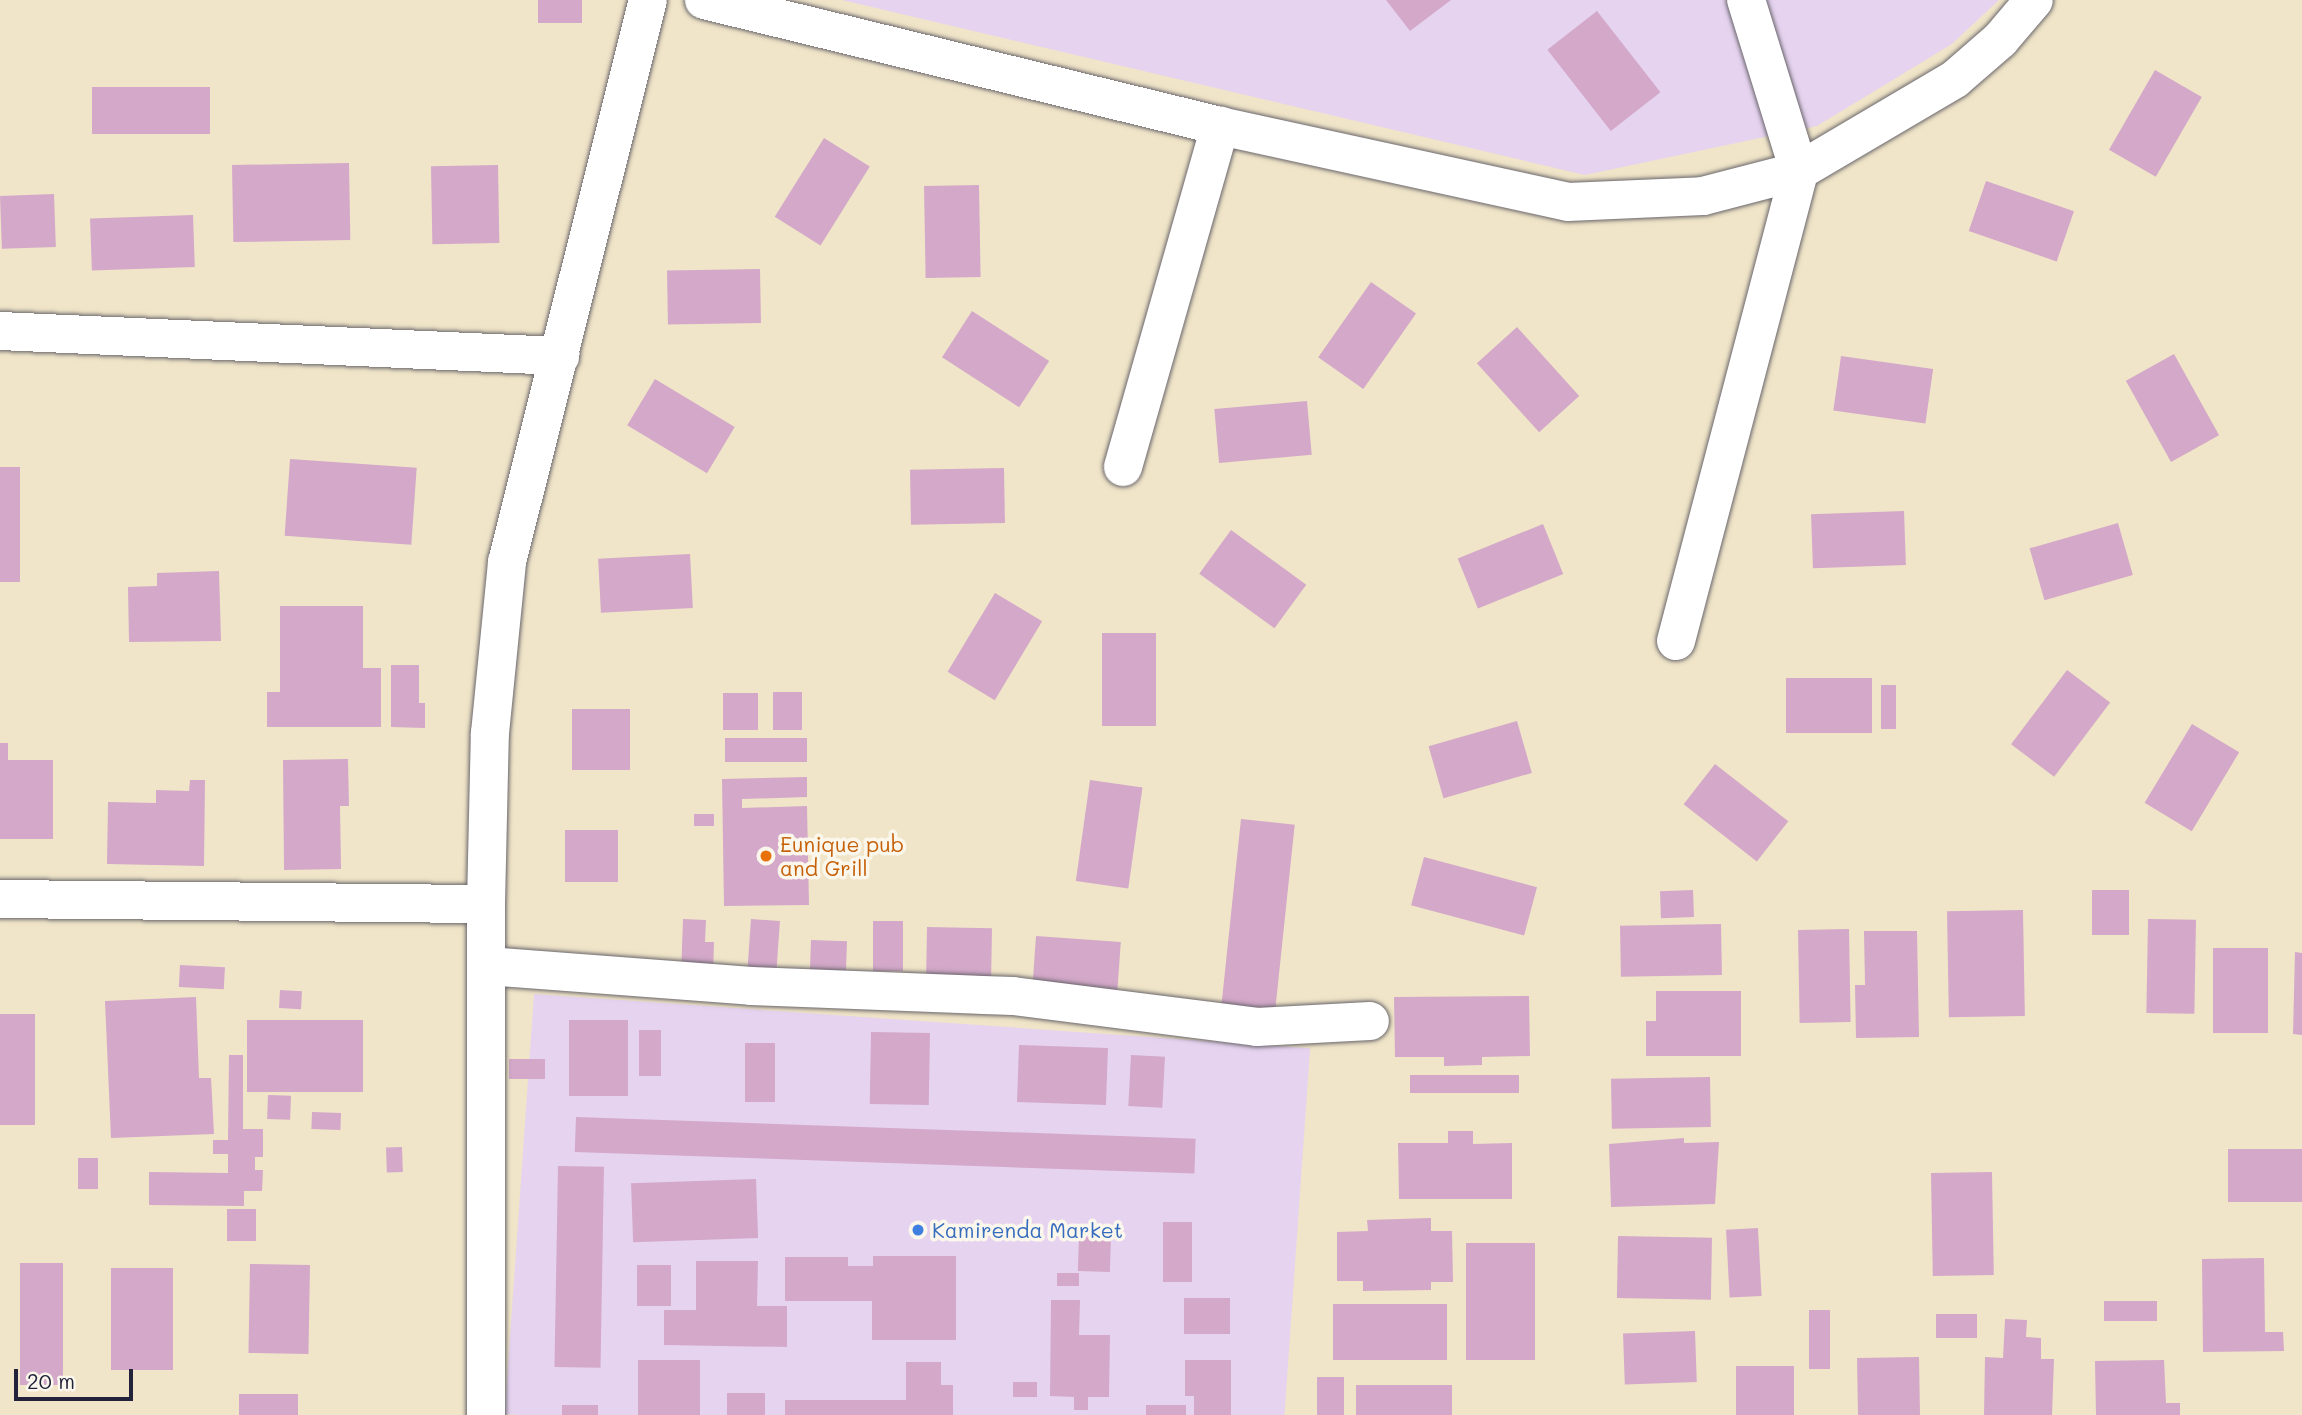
<!DOCTYPE html>
<style>
body{margin:0}
#map{position:relative;width:2302px;height:1415px;overflow:hidden;background:#f0e5c8;font-family:Mali,sans-serif}
div>[style]{position:absolute}
.built>*{inset:0;background:#e6d3f0;transform-origin:0 0}
.building>*{inset:0;background:#d3a8c9;transform-origin:0 0}
.roads{filter:drop-shadow(0 0 2px #6a666c) drop-shadow(0 0 2px #6a666c)}
.street>*{height:38px;margin:-19px;padding:0 19px;transform-origin:19px;border-radius:19px;background:#fff}
.dots>*{width:19px;height:19px;translate:-50% -50%;box-sizing:border-box;border:4px solid #fbf7ec;border-radius:50%}
span{translate:-50% -50%;white-space:nowrap;text-align:center;line-height:1.15;-webkit-text-stroke:7px #fbf7ec;paint-order:stroke}
.food-label{font-size:21px;color:#c56008}
.left{translate:0 -50%;text-align:left}
.shop-label{font-size:21px;color:#366cbe}
.scale{position:absolute;left:14px;top:1369px;width:119px;height:32px;box-sizing:border-box;border:4px solid #22223b;border-top:0;padding-left:9px;font-size:21px;line-height:24px;white-space:nowrap;color:#22223b;-webkit-text-stroke:5px #fbf7ec;paint-order:stroke}
</style>
<div id="map">
<div class="built">
<div style="clip-path:polygon(842px 0,1999px 0,1952px 44px,1817px 126px,1585px 175px)"></div>
<div style="left:534px;top:994px;width:778px;height:421px;rotate:4deg"></div>
</div>
<div class="building">
<div style="left:538px;top:0;width:44px;height:23px"></div>
<div style="clip-path:polygon(1386px 0,1451px 0,1410px 31px)"></div>
<div style="left:1597px;top:11px;width:103px;height:63px;rotate:52deg"></div>
<div style="left:2155px;top:70px;width:54px;height:92px;rotate:30deg"></div>
<div style="left:92px;top:87px;width:118px;height:47px"></div>
<div style="left:824px;top:138px;width:54px;height:93px;rotate:32deg"></div>
<div style="left:349px;top:163px;width:77px;height:117px;rotate:89deg"></div>
<div style="left:498px;top:165px;width:78px;height:67px;rotate:89deg"></div>
<div style="left:1986px;top:181px;width:93px;height:53px;rotate:19deg"></div>
<div style="left:979px;top:185px;width:92px;height:55px;rotate:89deg"></div>
<div style="left:54px;top:194px;width:53px;height:54px;rotate:88deg"></div>
<div style="left:193px;top:215px;width:52px;height:103px;rotate:88deg"></div>
<div style="left:760px;top:269px;width:54px;height:93px;rotate:89deg"></div>
<div style="left:1371px;top:282px;width:55px;height:92px;rotate:35deg"></div>
<div style="left:972px;top:311px;width:92px;height:55px;rotate:33deg"></div>
<div style="left:1517px;top:327px;width:93px;height:54px;rotate:48deg"></div>
<div style="left:2174px;top:354px;width:93px;height:55px;rotate:61deg"></div>
<div style="left:1841px;top:356px;width:93px;height:55px;rotate:8deg"></div>
<div style="left:655px;top:379px;width:93px;height:54px;rotate:31deg"></div>
<div style="left:1307px;top:401px;width:54px;height:93px;rotate:85deg"></div>
<div style="left:290px;top:459px;width:127px;height:77px;rotate:4deg"></div>
<div style="left:0;top:467px;width:20px;height:115px"></div>
<div style="left:1004px;top:468px;width:55px;height:94px;rotate:89deg"></div>
<div style="left:1904px;top:511px;width:54px;height:93px;rotate:88deg"></div>
<div style="left:2118px;top:523px;width:54px;height:92px;rotate:74deg"></div>
<div style="left:1543px;top:524px;width:54px;height:92px;rotate:68deg"></div>
<div style="left:1231px;top:530px;width:93px;height:54px;rotate:36deg"></div>
<div style="left:690px;top:554px;width:54px;height:92px;rotate:87deg"></div>
<div style="clip-path:polygon(219px 571px,221px 641px,129px 642px,128px 587px,157px 586px,157px 573px)"></div>
<div style="left:995px;top:593px;width:55px;height:92px;rotate:31deg"></div>
<div style="clip-path:polygon(280px 606px,363px 606px,363px 668px,381px 668px,381px 727px,267px 727px,267px 692px,280px 692px)"></div>
<div style="left:1102px;top:633px;width:54px;height:93px"></div>
<div style="clip-path:polygon(391px 665px,419px 665px,419px 703px,425px 703px,425px 728px,391px 727px)"></div>
<div style="left:2067px;top:670px;width:54px;height:93px;rotate:37deg"></div>
<div style="left:1872px;top:678px;width:55px;height:86px;rotate:90deg"></div>
<div style="left:1881px;top:685px;width:15px;height:44px"></div>
<div style="left:773px;top:692px;width:29px;height:38px"></div>
<div style="left:723px;top:693px;width:35px;height:37px"></div>
<div style="left:572px;top:709px;width:58px;height:61px"></div>
<div style="left:1517px;top:721px;width:54px;height:92px;rotate:74deg"></div>
<div style="left:2192px;top:724px;width:55px;height:92px;rotate:31deg"></div>
<div style="left:725px;top:738px;width:82px;height:24px"></div>
<div style="clip-path:polygon(0 743px,8px 743px,8px 760px,53px 760px,53px 839px,0 839px)"></div>
<div style="clip-path:polygon(348px 759px,349px 806px,340px 806px,341px 869px,284px 870px,283px 760px)"></div>
<div style="left:1715px;top:764px;width:93px;height:51px;rotate:38deg"></div>
<div style="clip-path:polygon(807px 777px,807px 797px,742px 799px,742px 808px,807px 806px,809px 905px,724px 906px,722px 779px)"></div>
<div style="clip-path:polygon(190px 780px,205px 780px,204px 866px,107px 864px,108px 802px,156px 803px,156px 790px,189px 791px)"></div>
<div style="left:1090px;top:780px;width:53px;height:102px;rotate:8deg"></div>
<div style="left:694px;top:814px;width:20px;height:12px"></div>
<div style="left:1241px;top:819px;width:54px;height:190px;rotate:6deg"></div>
<div style="left:565px;top:830px;width:53px;height:52px"></div>
<div style="left:1424px;top:857px;width:117px;height:50px;rotate:15deg"></div>
<div style="left:1693px;top:890px;width:27px;height:33px;rotate:88deg"></div>
<div style="left:2092px;top:890px;width:37px;height:45px"></div>
<div style="left:2023px;top:910px;width:106px;height:76px;rotate:89deg"></div>
<div style="clip-path:polygon(683px 919px,706px 920px,705px 942px,714px 942px,713px 975px,681px 975px)"></div>
<div style="left:751px;top:919px;width:29px;height:54px;rotate:4deg"></div>
<div style="left:2148px;top:919px;width:48px;height:94px;rotate:1deg"></div>
<div style="left:873px;top:921px;width:30px;height:50px"></div>
<div style="left:1721px;top:924px;width:51px;height:101px;rotate:89deg"></div>
<div style="left:927px;top:927px;width:65px;height:53px;rotate:1deg"></div>
<div style="left:1849px;top:929px;width:93px;height:51px;rotate:89deg"></div>
<div style="clip-path:polygon(1864px 931px,1917px 931px,1919px 1037px,1856px 1038px,1855px 985px,1865px 985px)"></div>
<div style="left:1036px;top:936px;width:85px;height:51px;rotate:4deg"></div>
<div style="left:811px;top:940px;width:36px;height:33px;rotate:2deg"></div>
<div style="left:2213px;top:948px;width:55px;height:85px"></div>
<div style="clip-path:polygon(2295px 952px,2302px 953px,2302px 1035px,2293px 1034px)"></div>
<div style="left:180px;top:965px;width:45px;height:22px;rotate:3deg"></div>
<div style="left:280px;top:990px;width:22px;height:18px;rotate:3deg"></div>
<div style="clip-path:polygon(1656px 991px,1741px 991px,1741px 1056px,1646px 1056px,1646px 1021px,1656px 1021px)"></div>
<div style="clip-path:polygon(1529px 996px,1530px 1056px,1482px 1057px,1482px 1065px,1444px 1066px,1444px 1057px,1395px 1057px,1394px 997px)"></div>
<div style="clip-path:polygon(196px 997px,199px 1078px,211px 1078px,214px 1134px,111px 1138px,105px 1001px)"></div>
<div style="left:0;top:1014px;width:35px;height:111px"></div>
<div style="left:247px;top:1020px;width:116px;height:72px"></div>
<div style="left:569px;top:1020px;width:59px;height:76px"></div>
<div style="left:639px;top:1030px;width:22px;height:46px"></div>
<div style="left:871px;top:1032px;width:59px;height:72px;rotate:1deg"></div>
<div style="left:745px;top:1043px;width:30px;height:59px"></div>
<div style="left:1019px;top:1045px;width:89px;height:57px;rotate:2deg"></div>
<div style="clip-path:polygon(229px 1055px,243px 1055px,243px 1129px,263px 1129px,263px 1157px,255px 1157px,255px 1170px,263px 1170px,262px 1191px,244px 1191px,244px 1206px,149px 1205px,149px 1172px,228px 1173px,228px 1154px,213px 1154px,213px 1140px,228px 1140px)"></div>
<div style="left:1131px;top:1055px;width:34px;height:51px;rotate:3deg"></div>
<div style="left:545px;top:1059px;width:20px;height:36px;rotate:90deg"></div>
<div style="left:1410px;top:1075px;width:109px;height:18px"></div>
<div style="left:1710px;top:1077px;width:50px;height:99px;rotate:89deg"></div>
<div style="left:268px;top:1095px;width:23px;height:24px;rotate:2deg"></div>
<div style="left:312px;top:1112px;width:29px;height:17px;rotate:2deg"></div>
<div style="left:576px;top:1117px;width:620px;height:35px;rotate:2deg"></div>
<div style="clip-path:polygon(1448px 1131px,1473px 1131px,1473px 1144px,1512px 1143px,1512px 1199px,1399px 1199px,1398px 1143px,1448px 1143px)"></div>
<div style="clip-path:polygon(1684px 1138px,1684px 1143px,1719px 1142px,1715px 1204px,1611px 1207px,1609px 1144px)"></div>
<div style="left:402px;top:1147px;width:25px;height:16px;rotate:88deg"></div>
<div style="left:2302px;top:1149px;width:53px;height:74px;rotate:90deg"></div>
<div style="left:78px;top:1158px;width:20px;height:31px"></div>
<div style="left:558px;top:1166px;width:46px;height:201px;rotate:1deg"></div>
<div style="left:1992px;top:1172px;width:103px;height:61px;rotate:89deg"></div>
<div style="left:756px;top:1179px;width:59px;height:125px;rotate:88deg"></div>
<div style="left:227px;top:1209px;width:29px;height:32px"></div>
<div style="clip-path:polygon(1431px 1218px,1431px 1231px,1452px 1231px,1453px 1282px,1431px 1282px,1431px 1290px,1363px 1291px,1363px 1281px,1337px 1281px,1337px 1232px,1368px 1231px,1367px 1220px)"></div>
<div style="left:1163px;top:1222px;width:29px;height:60px"></div>
<div style="left:1758px;top:1228px;width:68px;height:32px;rotate:87deg"></div>
<div style="left:1618px;top:1236px;width:94px;height:62px;rotate:1deg"></div>
<div style="left:1079px;top:1237px;width:32px;height:34px;rotate:2deg"></div>
<div style="left:1466px;top:1243px;width:69px;height:117px"></div>
<div style="clip-path:polygon(873px 1256px,956px 1256px,956px 1340px,872px 1340px,872px 1301px,785px 1301px,785px 1257px,848px 1257px,848px 1266px,873px 1266px)"></div>
<div style="clip-path:polygon(2264px 1258px,2265px 1332px,2283px 1332px,2284px 1351px,2203px 1352px,2202px 1259px)"></div>
<div style="clip-path:polygon(696px 1261px,758px 1261px,757px 1306px,787px 1306px,787px 1347px,664px 1345px,664px 1310px,696px 1310px)"></div>
<div style="left:20px;top:1263px;width:43px;height:122px"></div>
<div style="left:250px;top:1264px;width:60px;height:89px;rotate:1deg"></div>
<div style="left:637px;top:1265px;width:34px;height:41px"></div>
<div style="left:111px;top:1268px;width:62px;height:102px"></div>
<div style="left:1057px;top:1273px;width:22px;height:13px"></div>
<div style="left:1184px;top:1298px;width:46px;height:36px"></div>
<div style="clip-path:polygon(1051px 1300px,1080px 1300px,1079px 1335px,1110px 1335px,1109px 1397px,1088px 1397px,1088px 1410px,1074px 1410px,1074px 1397px,1050px 1396px)"></div>
<div style="left:2157px;top:1301px;width:20px;height:53px;rotate:90deg"></div>
<div style="left:1333px;top:1304px;width:114px;height:56px"></div>
<div style="left:1809px;top:1310px;width:21px;height:59px"></div>
<div style="left:1936px;top:1314px;width:41px;height:24px"></div>
<div style="clip-path:polygon(2005px 1319px,2027px 1320px,2026px 1337px,2041px 1338px,2041px 1359px,2054px 1359px,2052px 1415px,1984px 1415px,1985px 1357px,2003px 1358px)"></div>
<div style="left:1695px;top:1331px;width:51px;height:72px;rotate:88deg"></div>
<div style="left:1919px;top:1357px;width:58px;height:62px;rotate:89deg"></div>
<div style="left:638px;top:1360px;width:62px;height:55px"></div>
<div style="clip-path:polygon(1185px 1360px,1231px 1360px,1231px 1415px,1194px 1415px,1194px 1396px,1185px 1396px)"></div>
<div style="clip-path:polygon(2164px 1360px,2166px 1403px,2180px 1403px,2180px 1415px,2096px 1415px,2095px 1361px)"></div>
<div style="clip-path:polygon(906px 1362px,941px 1362px,941px 1385px,953px 1385px,953px 1415px,785px 1415px,785px 1400px,906px 1400px)"></div>
<div style="left:1736px;top:1366px;width:58px;height:49px"></div>
<div style="left:1317px;top:1377px;width:27px;height:38px"></div>
<div style="left:1013px;top:1382px;width:24px;height:15px"></div>
<div style="left:1356px;top:1385px;width:96px;height:30px"></div>
<div style="left:727px;top:1393px;width:38px;height:22px"></div>
<div style="left:298px;top:1394px;width:21px;height:59px;rotate:90deg"></div>
<div style="left:598px;top:1405px;width:10px;height:36px;rotate:90deg"></div>
<div style="left:1146px;top:1405px;width:40px;height:10px"></div>
</div>
<div class="roads">
<div class="street">
<div style="left:704px;top:0;width:531px;rotate:13.72deg"></div>
<div style="left:1220px;top:126px;width:356px;rotate:12.3deg"></div>
<div style="left:1568px;top:202px;width:135px;rotate:-2.5deg"></div>
<div style="left:1703px;top:196px;width:99px;rotate:-14.6deg"></div>
<div style="left:1799px;top:171px;width:181px;rotate:-30.5deg"></div>
<div style="left:1955px;top:79px;width:60px;rotate:-40.9deg"></div>
<div style="left:2000px;top:40px;width:52px;rotate:-49.6deg"></div>
<div style="left:0;top:331px;width:561px;rotate:2.56deg"></div>
<div style="left:1123px;top:467px;width:355px;rotate:-74.1deg"></div>
<div style="left:1676px;top:641px;width:486px;rotate:-75.3deg"></div>
<div style="left:1799px;top:171px;width:179px;rotate:-107.2deg"></div>
<div style="left:0;top:899px;width:486px;rotate:0.6deg"></div>
<div style="left:487px;top:966px;width:265px;rotate:4.3deg"></div>
<div style="left:751px;top:986px;width:262px;rotate:2.2deg"></div>
<div style="left:1013px;top:996px;width:246px;rotate:7.2deg"></div>
<div style="left:1257px;top:1027px;width:113px;rotate:-3deg"></div>
<div style="left:486px;top:1415px;width:511px;rotate:-90deg"></div>
<div style="left:486px;top:904px;width:171px;rotate:-88.7deg"></div>
<div style="left:490px;top:733px;width:172px;rotate:-84.3deg"></div>
<div style="left:507px;top:562px;width:579px;rotate:-75.92deg"></div>
</div>
</div>
<div class="dots">
<div style="left:766px;top:856px;background:#e8710a"></div>
<div style="left:918px;top:1230px;background:#3f7fe0"></div>
</div>
<div class="food-label">
<span class="left" style="left:780px;top:856px">Eunique pub<br>and Grill</span>
</div>
<div class="shop-label">
<span class="left" style="left:932px;top:1230px">Kamirenda Market</span>
</div>
<div class="scale">20 m</div>
</div>
